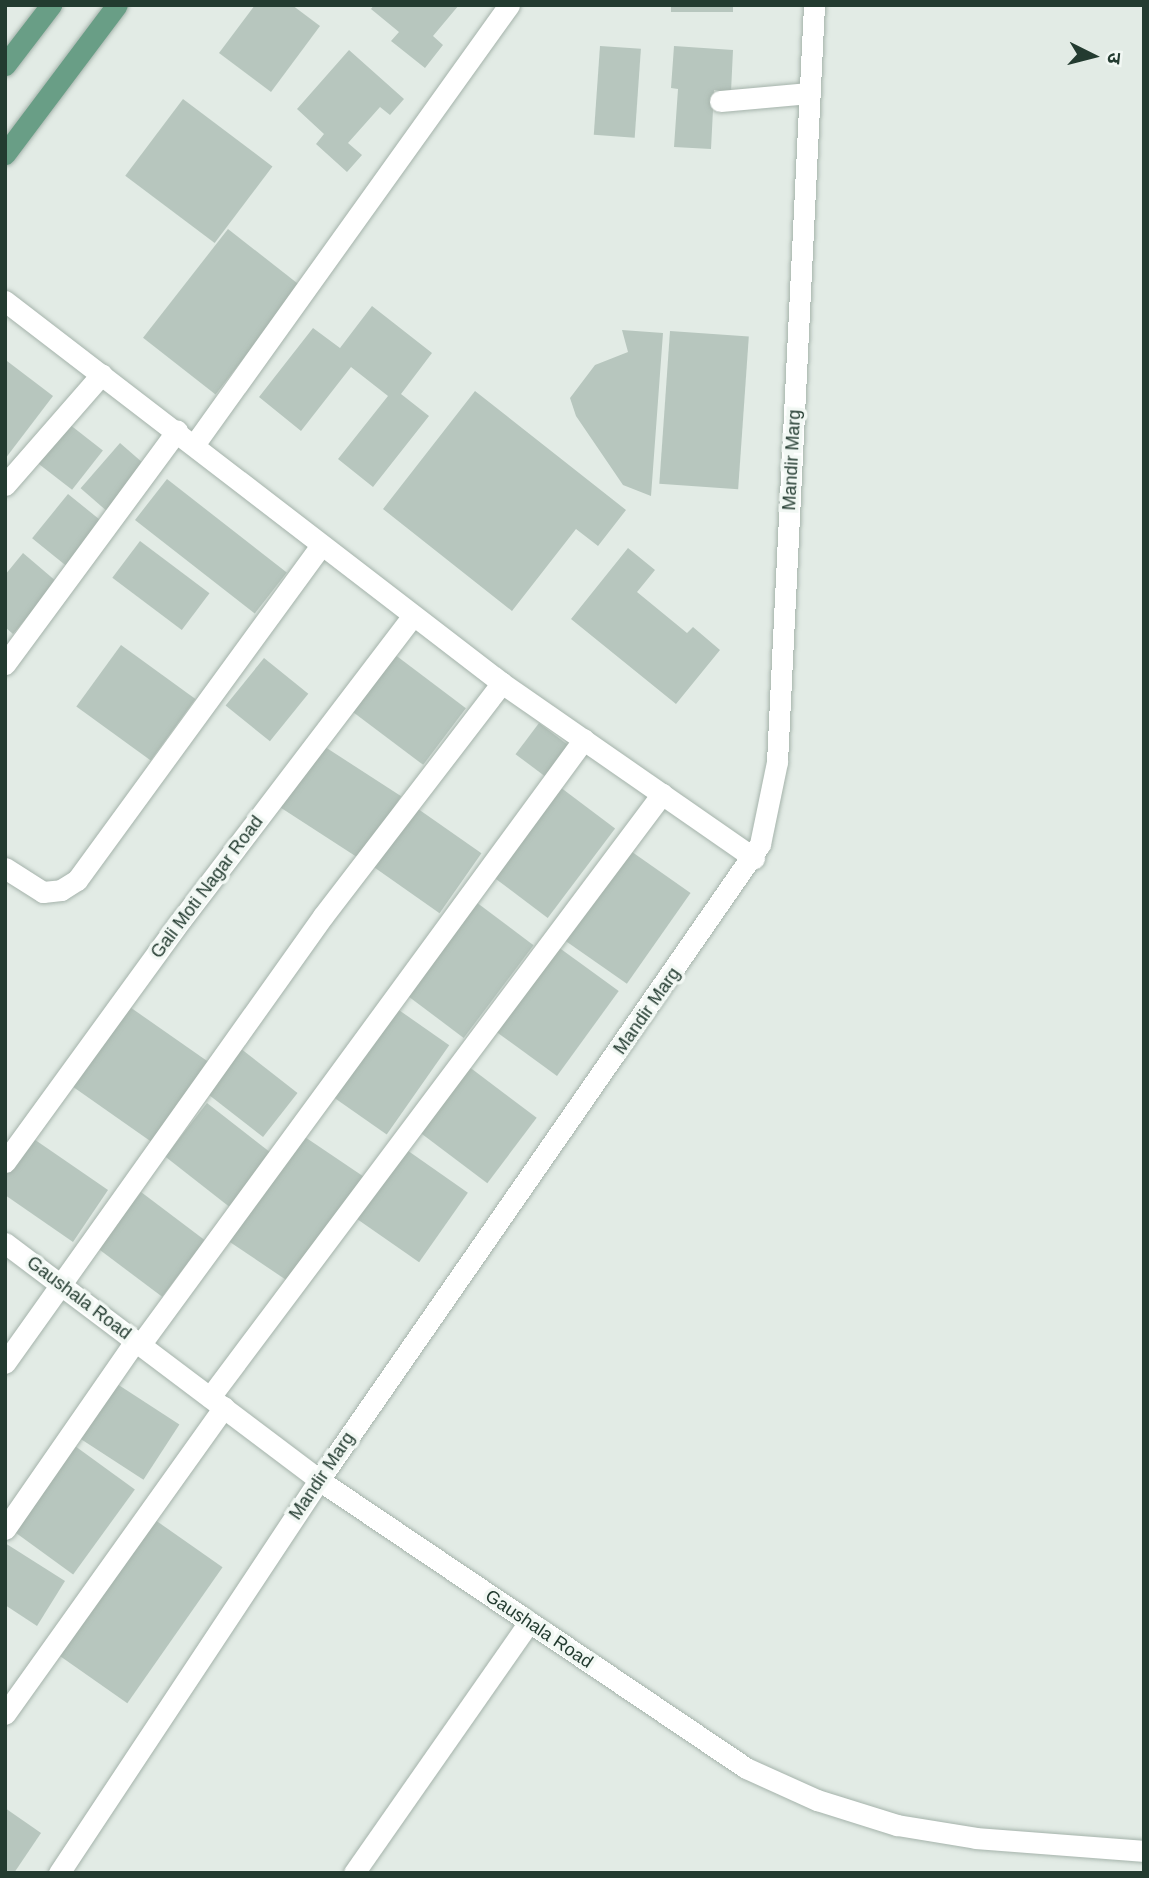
<!DOCTYPE html>
<meta charset="utf-8">
<style>
body{margin:0}
#map{position:relative;width:1149px;height:1878px;overflow:hidden;background:#e2ebe5;font-family:Helvetica,"Noto Sans Devanagari",sans-serif}
div>[style]{position:absolute}
.building>*{inset:0;background:#b7c6be;transform-origin:0 0}
.roads{filter:drop-shadow(0 0 2px #a5b3ab) drop-shadow(0 0 2px #a5b3ab)}
.service>*{height:21px;margin:-10.5px;padding:0 10.5px;transform-origin:10.5px;border-radius:10.5px;background:#fff}
.minor>*{height:21px;margin:-10.5px;padding:0 10.5px;transform-origin:10.5px;border-radius:10.5px;background:#fff}
.tertiary>*{height:21px;margin:-10.5px;padding:0 10.5px;transform-origin:10.5px;border-radius:10.5px;background:#fff}
.primary>*{height:21px;margin:-10.5px;padding:0 10.5px;transform-origin:10.5px;border-radius:10.5px;background:#699e86}
span{translate:-50% -50%;white-space:nowrap;text-align:center;line-height:1.15;-webkit-text-stroke:7px #f2f8f4;paint-order:stroke}
.street-label{font-size:18px;color:#233b30}
.frame{position:absolute;inset:0;border:7px solid #233b30;pointer-events:none}
.north{position:absolute;left:1058px;top:21px;width:70px;height:70px;-webkit-text-stroke:5px #f2f8f4;paint-order:stroke;rotate:96deg;font-size:19px;font-weight:700;line-height:28px;text-align:center;color:#233b30}
.north::after{content:'';display:block;margin:auto;width:24px;height:32px;background:#233b30;clip-path:polygon(50% 0,100% 100%,50% 72%,0 100%)}
</style>
<div id="map">
<div class="building">
<div style="clip-path:polygon(255px 5px,292px 5px,320px 26px,271px 92px,219px 53px)"></div>
<div style="clip-path:polygon(374px 5px,459px 5px,433px 36px,443px 45px,425px 68px,391px 41px,399px 32px,371px 9px)"></div>
<div style="left:671px;top:5px;width:62px;height:7px"></div>
<div style="left:600px;top:46px;width:41px;height:89px;rotate:4deg"></div>
<div style="clip-path:polygon(674px 46px,733px 50px,731px 92px,714px 90px,711px 149px,674px 147px,678px 89px,671px 88px)"></div>
<div style="clip-path:polygon(349px 50px,404px 99px,390px 115px,380px 107px,348px 143px,362px 155px,347px 172px,316px 144px,324px 134px,297px 109px)"></div>
<div style="left:183px;top:99px;width:112px;height:96px;rotate:37deg"></div>
<div style="left:228px;top:229px;width:92px;height:138px;rotate:38deg"></div>
<div style="clip-path:polygon(372px 306px,432px 353px,401px 394px,429px 416px,373px 487px,338px 459px,388px 396px,351px 367px,301px 431px,259px 397px,313px 328px,340px 348px)"></div>
<div style="clip-path:polygon(622px 330px,663px 333px,651px 496px,623px 485px,576px 416px,570px 398px,595px 365px,628px 352px)"></div>
<div style="left:670px;top:331px;width:79px;height:153px;rotate:4deg"></div>
<div style="clip-path:polygon(7px 361px,53px 396px,5px 459px,5px 363px)"></div>
<div style="clip-path:polygon(475px 391px,626px 510px,598px 546px,576px 529px,512px 611px,383px 509px)"></div>
<div style="left:69px;top:424px;width:43px;height:50px;rotate:38deg"></div>
<div style="left:120px;top:443px;width:35px;height:60px;rotate:41deg"></div>
<div style="left:167px;top:479px;width:152px;height:52px;rotate:38deg"></div>
<div style="left:68px;top:494px;width:43px;height:57px;rotate:39deg"></div>
<div style="left:140px;top:541px;width:87px;height:46px;rotate:37deg"></div>
<div style="clip-path:polygon(628px 548px,655px 570px,637px 592px,687px 633px,693px 627px,720px 650px,676px 704px,571px 619px)"></div>
<div style="clip-path:polygon(23px 553px,57px 582px,13px 634px,5px 627px,5px 575px)"></div>
<div style="left:121px;top:645px;width:92px;height:76px;rotate:36deg"></div>
<div style="left:394px;top:654px;width:90px;height:71px;rotate:37deg"></div>
<div style="left:264px;top:658px;width:57px;height:61px;rotate:39deg"></div>
<div style="left:539px;top:723px;width:43px;height:39px;rotate:37deg"></div>
<div style="left:319px;top:743px;width:98px;height:75px;rotate:33deg"></div>
<div style="left:556px;top:784px;width:74px;height:112px;rotate:37deg"></div>
<div style="left:411px;top:804px;width:86px;height:73px;rotate:35deg"></div>
<div style="left:625px;top:847px;width:80px;height:111px;rotate:35deg"></div>
<div style="left:476px;top:902px;width:72px;height:116px;rotate:37deg"></div>
<div style="left:554px;top:944px;width:80px;height:105px;rotate:36deg"></div>
<div style="left:127px;top:1005px;width:100px;height:98px;rotate:35deg"></div>
<div style="left:396px;top:1008px;width:65px;height:109px;rotate:35deg"></div>
<div style="left:240px;top:1048px;width:73px;height:56px;rotate:38deg"></div>
<div style="left:468px;top:1066px;width:86px;height:82px;rotate:37deg"></div>
<div style="left:207px;top:1103px;width:81px;height:68px;rotate:38deg"></div>
<div style="left:299px;top:1133px;width:80px;height:129px;rotate:34deg"></div>
<div style="clip-path:polygon(28px 1135px,108px 1190px,73px 1242px,5px 1195px,5px 1168px)"></div>
<div style="left:404px;top:1148px;width:78px;height:85px;rotate:35deg"></div>
<div style="left:141px;top:1192px;width:80px;height:71px;rotate:37deg"></div>
<div style="left:114px;top:1382px;width:78px;height:66px;rotate:33deg"></div>
<div style="left:75px;top:1446px;width:74px;height:105px;rotate:36deg"></div>
<div style="left:148px;top:1515px;width:91px;height:166px;rotate:35deg"></div>
<div style="clip-path:polygon(5px 1543px,65px 1581px,37px 1626px,5px 1605px)"></div>
<div style="clip-path:polygon(5px 1808px,41px 1833px,14px 1873px,5px 1873px)"></div>
</div>
<div class="roads">
<div class="service">
<div style="left:354px;top:1873px;width:306px;rotate:-55.1deg"></div>
</div>
<div class="minor">
<div style="left:720px;top:101px;width:90px;rotate:-5.1deg"></div>
<div style="left:5px;top:301px;width:627px;rotate:37.55deg"></div>
<div style="left:502px;top:683px;width:307px;rotate:34.8deg"></div>
<div style="left:194px;top:445px;width:541px;rotate:-54.4deg"></div>
<div style="left:5px;top:485px;width:147px;rotate:-48.9deg"></div>
<div style="left:5px;top:664px;width:290px;rotate:-53.6deg"></div>
<div style="left:5px;top:868px;width:45px;rotate:32.3deg"></div>
<div style="left:43px;top:892px;width:18px;rotate:-6deg"></div>
<div style="left:61px;top:890px;width:19px;rotate:-32deg"></div>
<div style="left:77px;top:880px;width:414px;rotate:-53.9deg"></div>
<div style="left:5px;top:1162px;width:299px;rotate:-54deg"></div>
<div style="left:181px;top:920px;width:382px;rotate:-52.7deg"></div>
<div style="left:140px;top:1345px;width:751px;rotate:-53.77deg"></div>
<div style="left:5px;top:1363px;width:549px;rotate:-54.57deg"></div>
<div style="left:323px;top:916px;width:294px;rotate:-52.5deg"></div>
<div style="left:210px;top:1397px;width:754px;rotate:-53.15deg"></div>
<div style="left:5px;top:1529px;width:229px;rotate:-55.3deg"></div>
<div style="left:5px;top:1714px;width:377px;rotate:-54.5deg"></div>
<div style="left:59px;top:1873px;width:471px;rotate:-56.5deg"></div>
<div style="left:319px;top:1480px;width:774px;rotate:-55.26deg"></div>
<div style="left:760px;top:844px;width:84px;rotate:-78.3deg"></div>
<div style="left:777px;top:762px;width:758px;rotate:-87.2deg"></div>
</div>
<div class="tertiary">
<div style="left:5px;top:1243px;width:393px;rotate:37deg"></div>
<div style="left:319px;top:1480px;width:515px;rotate:34deg"></div>
<div style="left:746px;top:1768px;width:78px;rotate:24.3deg"></div>
<div style="left:817px;top:1800px;width:84px;rotate:17.4deg"></div>
<div style="left:897px;top:1825px;width:80px;rotate:9.3deg"></div>
<div style="left:976px;top:1838px;width:169px;rotate:4.4deg"></div>
</div>
<div class="primary">
<div style="left:5px;top:65px;width:76px;rotate:-52.5deg"></div>
<div style="left:5px;top:154px;width:186px;rotate:-53.1deg"></div>
</div>
</div>
<div class="street-label">
<span style="left:792px;top:460px;rotate:-87deg">Mandir Marg</span>
<span style="left:207px;top:887px;rotate:-53deg">Gali Moti Nagar Road</span>
<span style="left:647px;top:1011px;rotate:-55deg">Mandir Marg</span>
<span style="left:79px;top:1298px;rotate:37deg">Gaushala Road</span>
<span style="left:322px;top:1476px;rotate:-56deg">Mandir Marg</span>
<span style="left:539px;top:1629px;rotate:34deg">Gaushala Road</span>
</div>
<div class="frame"></div>
<div class="north">उ</div>
</div>
